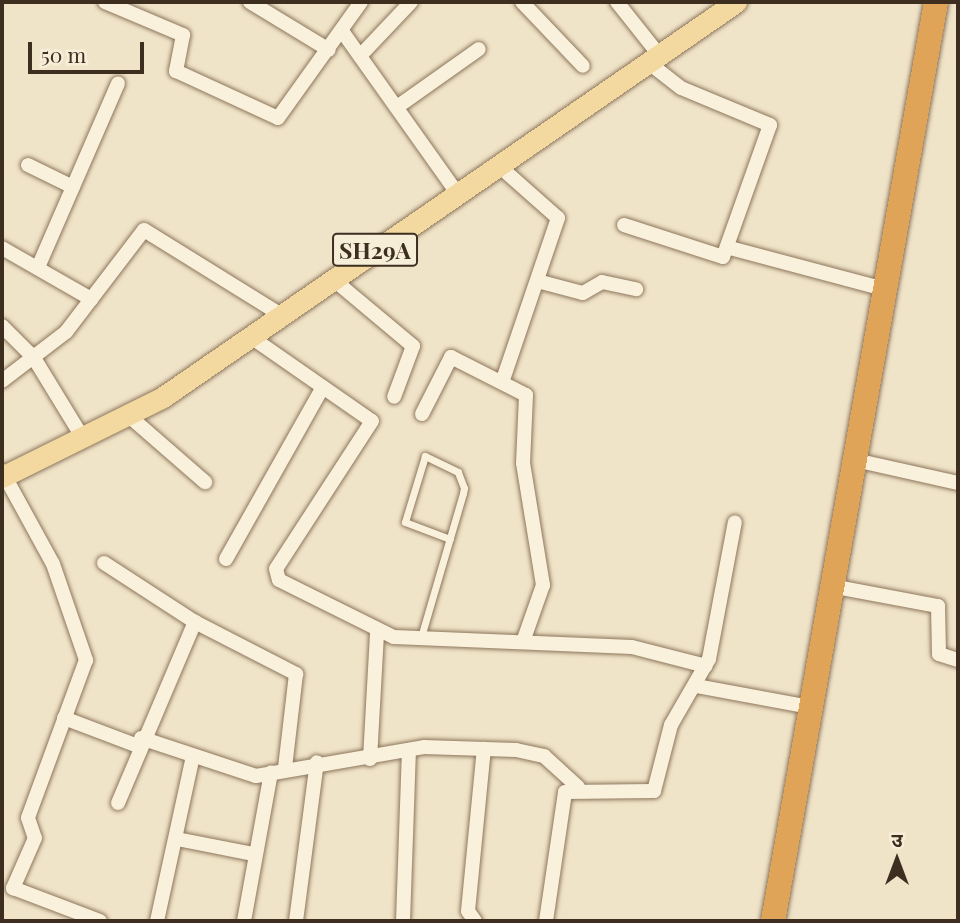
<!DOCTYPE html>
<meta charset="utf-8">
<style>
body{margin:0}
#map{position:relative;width:960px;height:923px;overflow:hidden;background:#f0e4c8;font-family:"Playfair Display","Noto Sans Devanagari",serif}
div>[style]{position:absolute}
.roads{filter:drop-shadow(0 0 2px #8d765c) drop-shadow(0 0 2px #8d765c)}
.lane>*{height:7px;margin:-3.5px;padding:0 3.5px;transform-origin:3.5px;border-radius:3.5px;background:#faf1dc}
.street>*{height:14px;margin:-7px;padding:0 7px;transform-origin:7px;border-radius:7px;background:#faf1dc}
.primary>*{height:21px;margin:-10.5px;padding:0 10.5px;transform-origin:10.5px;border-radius:10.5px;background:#f3d9a0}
.highway>*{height:24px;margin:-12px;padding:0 12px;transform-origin:12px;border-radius:12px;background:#e0a458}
span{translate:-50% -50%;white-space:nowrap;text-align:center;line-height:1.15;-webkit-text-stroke:6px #f7eed8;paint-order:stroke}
.shield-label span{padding:2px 5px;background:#f7eed8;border:2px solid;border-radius:5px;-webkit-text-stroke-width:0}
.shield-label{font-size:23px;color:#3d2e20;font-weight:700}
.frame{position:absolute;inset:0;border:4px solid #3d2e20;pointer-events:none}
.north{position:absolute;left:862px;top:825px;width:70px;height:70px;-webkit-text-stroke:5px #f7eed8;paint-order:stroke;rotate:0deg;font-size:19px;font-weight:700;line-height:28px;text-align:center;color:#3d2e20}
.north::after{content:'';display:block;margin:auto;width:24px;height:32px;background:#3d2e20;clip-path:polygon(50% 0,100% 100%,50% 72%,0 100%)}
.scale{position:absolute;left:28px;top:42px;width:116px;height:32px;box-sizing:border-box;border:4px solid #3d2e20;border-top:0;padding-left:9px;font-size:21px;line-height:24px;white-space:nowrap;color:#3d2e20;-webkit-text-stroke:5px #f7eed8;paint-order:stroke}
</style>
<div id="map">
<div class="roads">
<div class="lane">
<div style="left:421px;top:637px;width:150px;rotate:-73.7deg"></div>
<div style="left:463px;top:493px;width:5px;rotate:-79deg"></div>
<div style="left:464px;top:488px;width:17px;rotate:-111deg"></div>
<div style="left:458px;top:472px;width:37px;rotate:-154deg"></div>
<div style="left:425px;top:456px;width:69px;rotate:106.9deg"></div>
<div style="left:405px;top:522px;width:48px;rotate:20.7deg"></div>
</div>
<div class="street">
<div style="left:105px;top:2px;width:85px;rotate:22.9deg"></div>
<div style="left:183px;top:35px;width:37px;rotate:101deg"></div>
<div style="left:176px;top:71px;width:112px;rotate:24.7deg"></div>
<div style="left:278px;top:118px;width:143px;rotate:-54.4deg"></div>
<div style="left:250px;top:2px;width:92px;rotate:31.3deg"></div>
<div style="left:522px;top:2px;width:88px;rotate:46.4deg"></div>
<div style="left:617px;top:2px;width:69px;rotate:51.5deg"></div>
<div style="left:342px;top:31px;width:199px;rotate:54.6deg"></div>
<div style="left:360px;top:56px;width:74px;rotate:-46.6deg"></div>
<div style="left:397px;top:107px;width:100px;rotate:-35.3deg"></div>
<div style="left:28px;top:165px;width:50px;rotate:26.1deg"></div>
<div style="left:498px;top:165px;width:80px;rotate:41.5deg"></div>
<div style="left:558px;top:218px;width:171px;rotate:108.8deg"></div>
<div style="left:624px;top:225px;width:104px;rotate:17.9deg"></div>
<div style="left:723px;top:257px;width:140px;rotate:-70.4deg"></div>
<div style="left:770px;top:125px;width:96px;rotate:-157.4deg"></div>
<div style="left:681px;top:88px;width:41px;rotate:-142deg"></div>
<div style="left:2px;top:248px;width:103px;rotate:29.8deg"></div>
<div style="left:730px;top:248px;width:159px;rotate:14.9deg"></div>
<div style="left:39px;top:265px;width:198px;rotate:-66.5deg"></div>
<div style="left:334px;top:280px;width:103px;rotate:39.9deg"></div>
<div style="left:413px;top:346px;width:54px;rotate:110.4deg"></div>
<div style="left:541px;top:282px;width:43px;rotate:14.7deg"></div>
<div style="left:583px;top:293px;width:22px;rotate:-30deg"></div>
<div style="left:602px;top:282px;width:35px;rotate:12deg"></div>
<div style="left:2px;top:326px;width:45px;rotate:45deg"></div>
<div style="left:34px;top:358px;width:96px;rotate:58.6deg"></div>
<div style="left:251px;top:337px;width:147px;rotate:34.8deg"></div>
<div style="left:372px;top:421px;width:176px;rotate:123deg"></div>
<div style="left:276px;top:569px;width:11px;rotate:75deg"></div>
<div style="left:279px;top:580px;width:128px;rotate:26.4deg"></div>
<div style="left:394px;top:637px;width:238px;rotate:2.4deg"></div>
<div style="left:632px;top:647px;width:76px;rotate:14.4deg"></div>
<div style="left:2px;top:381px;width:81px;rotate:-37.4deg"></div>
<div style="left:66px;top:332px;width:128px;rotate:-52.6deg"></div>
<div style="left:144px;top:230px;width:161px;rotate:31.8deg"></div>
<div style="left:422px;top:414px;width:64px;rotate:-63deg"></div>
<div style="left:451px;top:357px;width:84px;rotate:26.9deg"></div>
<div style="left:526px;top:395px;width:68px;rotate:92.5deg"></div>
<div style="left:523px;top:463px;width:124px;rotate:80.7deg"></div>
<div style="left:543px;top:585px;width:57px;rotate:109.4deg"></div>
<div style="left:129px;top:416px;width:101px;rotate:41deg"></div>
<div style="left:855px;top:460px;width:106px;rotate:12.6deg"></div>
<div style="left:2px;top:471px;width:106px;rotate:61.3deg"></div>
<div style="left:53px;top:564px;width:102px;rotate:71deg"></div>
<div style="left:86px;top:660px;width:168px;rotate:110.2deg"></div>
<div style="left:28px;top:818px;width:21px;rotate:71deg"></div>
<div style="left:35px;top:838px;width:55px;rotate:113.7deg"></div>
<div style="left:13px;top:888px;width:93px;rotate:20.8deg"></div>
<div style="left:226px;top:559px;width:197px;rotate:-60.6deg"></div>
<div style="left:104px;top:563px;width:108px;rotate:33deg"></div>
<div style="left:195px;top:622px;width:114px;rotate:27.2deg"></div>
<div style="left:296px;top:674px;width:95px;rotate:96.7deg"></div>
<div style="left:831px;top:586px;width:109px;rotate:10.6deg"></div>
<div style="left:938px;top:606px;width:48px;rotate:88.8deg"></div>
<div style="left:939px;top:654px;width:20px;rotate:18deg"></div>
<div style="left:696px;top:686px;width:115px;rotate:10.5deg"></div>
<div style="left:64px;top:718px;width:79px;rotate:20.7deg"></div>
<div style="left:141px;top:738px;width:121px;rotate:18.3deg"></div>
<div style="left:256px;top:776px;width:170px;rotate:-9.8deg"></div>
<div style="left:424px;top:747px;width:92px;rotate:1.9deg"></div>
<div style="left:516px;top:750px;width:29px;rotate:12deg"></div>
<div style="left:544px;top:756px;width:46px;rotate:42.4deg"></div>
<div style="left:370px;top:759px;width:127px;rotate:-86.8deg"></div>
<div style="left:118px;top:803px;width:197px;rotate:-67deg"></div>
<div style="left:177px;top:839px;width:77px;rotate:11.2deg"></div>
<div style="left:157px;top:921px;width:169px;rotate:-77.7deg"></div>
<div style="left:244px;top:921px;width:151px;rotate:-79.7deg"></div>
<div style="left:296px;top:921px;width:160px;rotate:-82.5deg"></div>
<div style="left:403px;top:921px;width:170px;rotate:-88deg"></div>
<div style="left:475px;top:921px;width:12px;rotate:-125deg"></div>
<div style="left:468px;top:911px;width:163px;rotate:-84.4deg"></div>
<div style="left:546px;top:921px;width:130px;rotate:-81.6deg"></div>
<div style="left:565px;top:792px;width:89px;rotate:-0.6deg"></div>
<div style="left:654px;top:791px;width:68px;rotate:-75.6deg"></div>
<div style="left:671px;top:725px;width:76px;rotate:-60.1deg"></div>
<div style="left:709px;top:659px;width:139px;rotate:-79.3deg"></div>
</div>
<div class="primary">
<div style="left:2px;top:477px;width:180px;rotate:-26.4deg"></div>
<div style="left:163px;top:397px;width:696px;rotate:-34.58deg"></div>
</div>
<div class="highway">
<div style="left:773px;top:921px;width:933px;rotate:-79.94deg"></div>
</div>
</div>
<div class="shield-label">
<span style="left:375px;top:250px">SH29A</span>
</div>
<div class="frame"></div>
<div class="north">उ</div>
<div class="scale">50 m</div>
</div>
